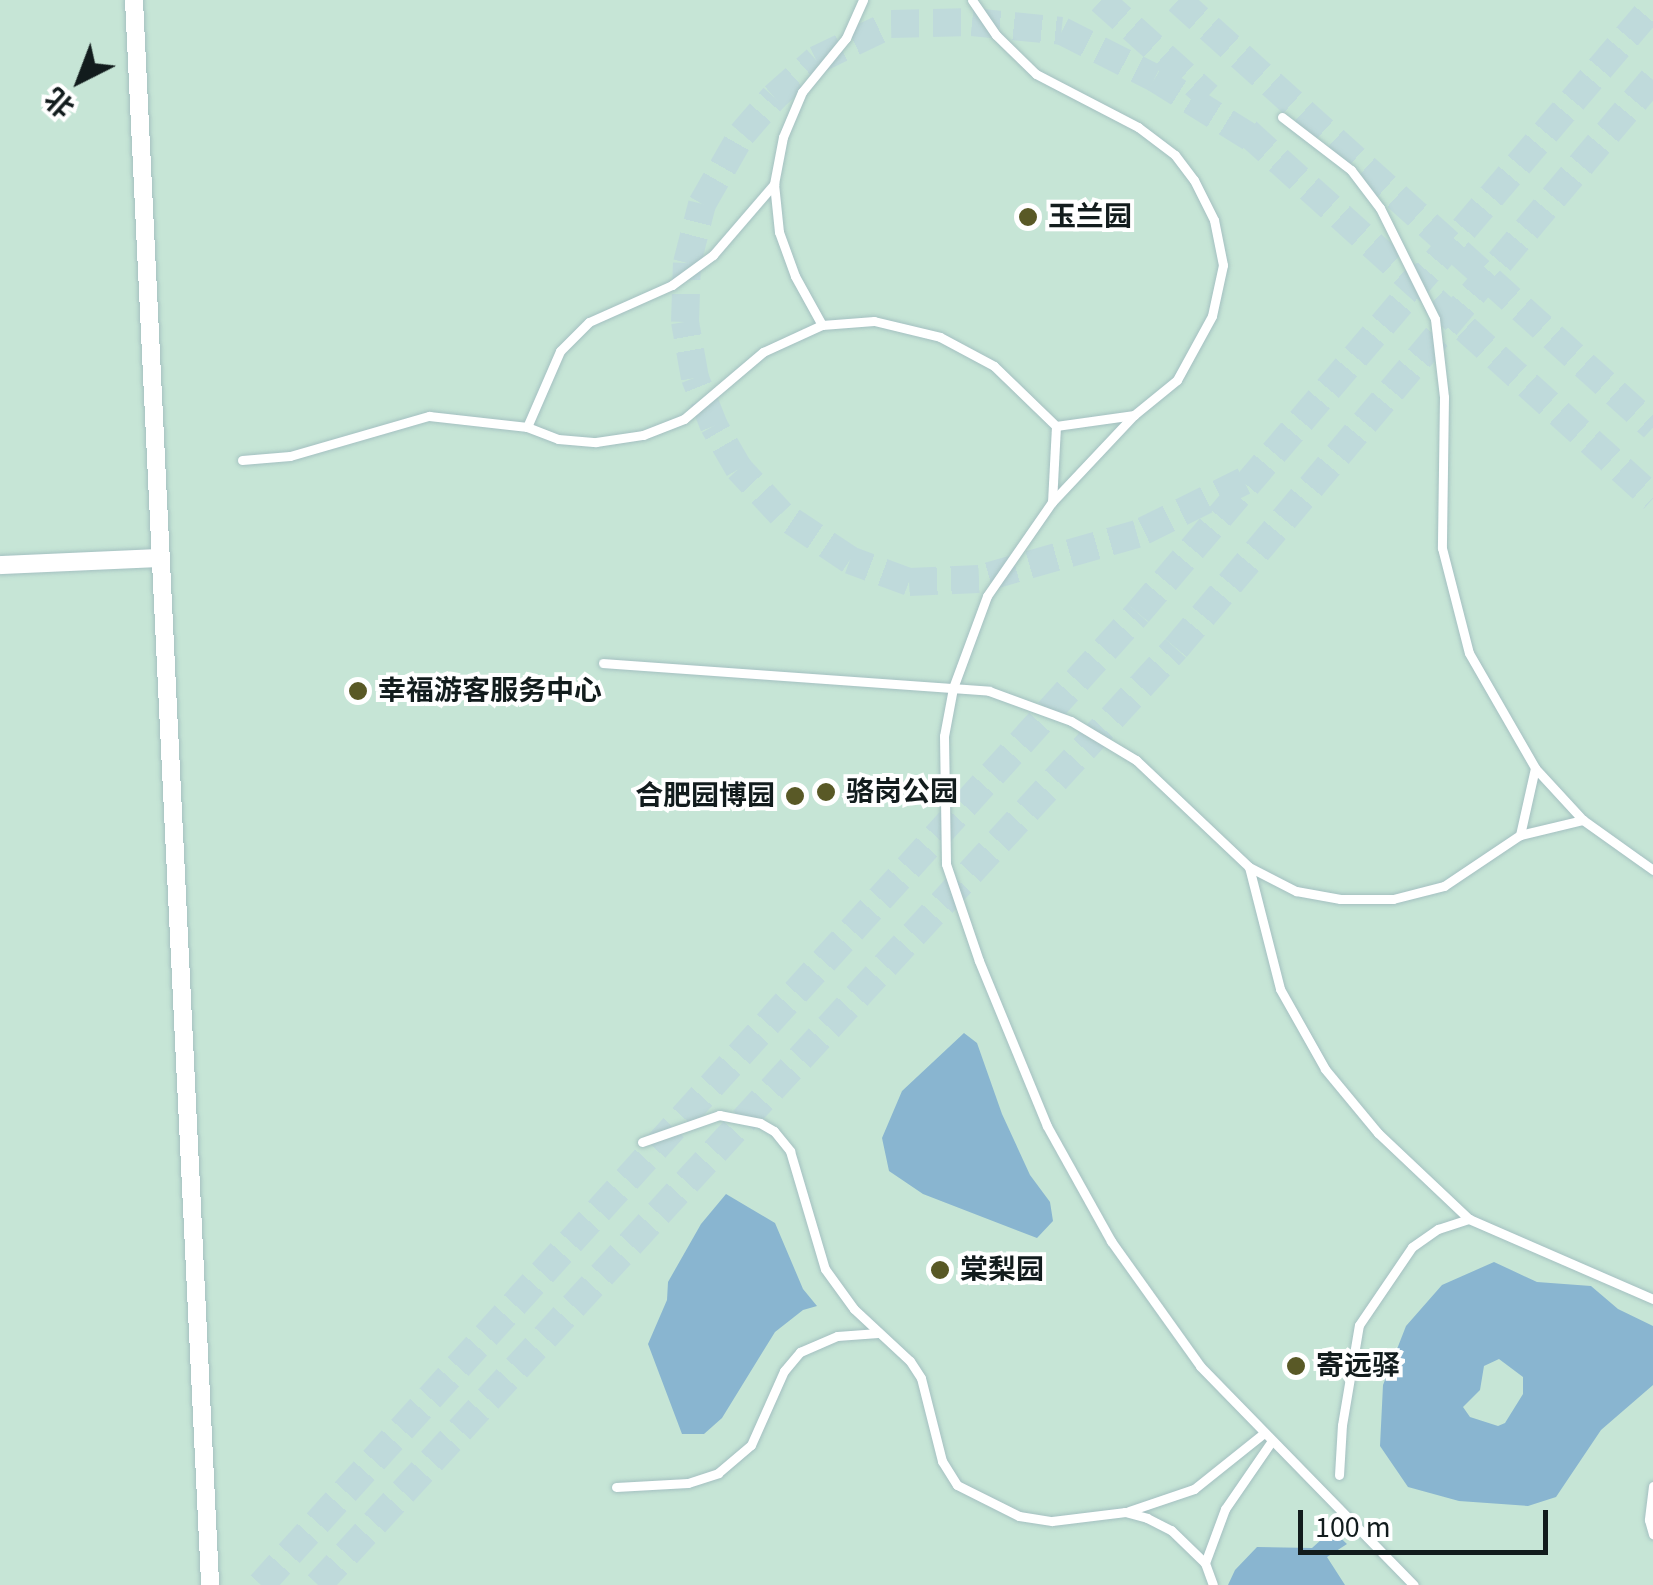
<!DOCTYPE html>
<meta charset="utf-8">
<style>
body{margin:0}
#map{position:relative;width:1653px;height:1585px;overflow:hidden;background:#ddfbfc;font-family:"Source Sans 3","Noto Sans SC",sans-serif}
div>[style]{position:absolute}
.green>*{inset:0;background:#c6e5d6;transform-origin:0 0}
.water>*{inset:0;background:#89b5d0}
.primary-tunnel>*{height:28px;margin-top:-14px;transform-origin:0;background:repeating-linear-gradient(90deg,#bfdadb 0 28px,transparent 0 42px)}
.roads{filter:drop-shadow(0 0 2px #a4c0c1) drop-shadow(0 0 2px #a4c0c1)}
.lane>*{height:9px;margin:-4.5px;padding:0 4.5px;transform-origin:4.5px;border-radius:4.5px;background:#fff}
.street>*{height:18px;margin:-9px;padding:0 9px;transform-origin:9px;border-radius:9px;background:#fff}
.dots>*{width:28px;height:28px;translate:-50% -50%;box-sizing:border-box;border:5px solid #fff;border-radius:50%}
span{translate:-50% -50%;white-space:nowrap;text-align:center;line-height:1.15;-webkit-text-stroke:8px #fff;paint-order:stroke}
.poi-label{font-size:28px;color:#121c1d;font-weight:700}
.left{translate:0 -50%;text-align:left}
.right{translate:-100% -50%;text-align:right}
.north{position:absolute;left:30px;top:30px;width:100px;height:100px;-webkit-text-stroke:8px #fff;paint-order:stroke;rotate:222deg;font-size:28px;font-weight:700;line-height:40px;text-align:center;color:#121c1d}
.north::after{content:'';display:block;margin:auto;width:35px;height:45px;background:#121c1d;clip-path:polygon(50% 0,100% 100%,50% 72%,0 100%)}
.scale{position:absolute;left:1298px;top:1510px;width:250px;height:45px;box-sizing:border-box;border:5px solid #121c1d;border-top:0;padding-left:12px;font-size:30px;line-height:35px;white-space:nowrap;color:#121c1d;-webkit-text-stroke:8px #fff;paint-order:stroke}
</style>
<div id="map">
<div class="green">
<div style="left:0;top:0;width:1653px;height:1585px"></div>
</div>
<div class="water">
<div style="clip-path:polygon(964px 1033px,977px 1043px,1002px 1114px,1030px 1175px,1050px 1202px,1053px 1221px,1037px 1238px,923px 1194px,889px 1171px,882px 1138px,902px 1091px)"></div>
<div style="clip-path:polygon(726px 1194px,775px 1223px,803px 1289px,817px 1306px,803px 1310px,775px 1332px,722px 1418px,704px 1434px,682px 1434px,648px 1344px,667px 1300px,668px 1282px,701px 1224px)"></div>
<div style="clip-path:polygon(evenodd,1494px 1262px,1537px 1282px,1591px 1286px,1618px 1309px,1653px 1326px,1653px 1385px,1601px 1430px,1556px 1497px,1528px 1506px,1459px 1501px,1408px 1487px,1380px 1446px,1383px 1385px,1406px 1326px,1442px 1285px,1494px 1262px,1499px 1359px,1523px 1377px,1523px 1394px,1505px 1423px,1498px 1426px,1470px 1417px,1463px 1407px,1480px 1390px,1484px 1366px,1499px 1359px)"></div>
<div style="clip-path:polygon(1332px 1530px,1347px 1544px,1327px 1557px,1345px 1585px,1228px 1585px,1235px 1570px,1257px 1547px,1312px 1548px)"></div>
</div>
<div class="primary-tunnel">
<div style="left:1101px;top:0;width:144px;rotate:41.9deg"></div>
<div style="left:1178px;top:0;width:639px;rotate:41.95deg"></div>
<div style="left:1247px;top:132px;width:547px;rotate:42.03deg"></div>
<div style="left:1244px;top:481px;width:119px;rotate:153.6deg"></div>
<div style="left:1137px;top:534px;width:164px;rotate:164.1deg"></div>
<div style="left:979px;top:579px;width:70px;rotate:177.5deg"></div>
<div style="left:909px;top:582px;width:63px;rotate:-159.6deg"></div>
<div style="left:850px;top:560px;width:83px;rotate:-146.3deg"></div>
<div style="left:781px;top:514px;width:62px;rotate:-133deg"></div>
<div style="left:739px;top:469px;width:50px;rotate:-120.2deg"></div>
<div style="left:714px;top:426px;width:52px;rotate:-111.6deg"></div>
<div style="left:695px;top:378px;width:57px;rotate:-100.1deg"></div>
<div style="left:685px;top:322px;width:59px;rotate:-88.1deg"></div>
<div style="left:687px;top:263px;width:61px;rotate:-75.7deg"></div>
<div style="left:702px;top:204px;width:81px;rotate:-60.3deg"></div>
<div style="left:742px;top:134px;width:49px;rotate:-49.1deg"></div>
<div style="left:774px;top:97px;width:56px;rotate:-41.4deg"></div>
<div style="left:816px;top:60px;width:83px;rotate:-25.6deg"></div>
<div style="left:891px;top:24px;width:81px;rotate:-1.4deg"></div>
<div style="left:972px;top:22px;width:90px;rotate:5.7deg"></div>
<div style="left:1062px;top:31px;width:104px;rotate:26.8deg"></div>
<div style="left:1155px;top:78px;width:125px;rotate:31.9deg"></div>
<div style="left:261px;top:1585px;width:1309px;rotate:-47.94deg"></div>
<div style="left:1138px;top:613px;width:796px;rotate:-49.69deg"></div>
<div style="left:318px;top:1585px;width:1270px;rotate:-47.52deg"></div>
<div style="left:1176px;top:648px;width:742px;rotate:-50.03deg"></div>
</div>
<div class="roads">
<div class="lane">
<div style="left:972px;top:0;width:42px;rotate:55.6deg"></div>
<div style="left:996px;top:35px;width:56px;rotate:44.3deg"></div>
<div style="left:1036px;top:74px;width:115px;rotate:27.5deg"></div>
<div style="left:1138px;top:127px;width:46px;rotate:37.1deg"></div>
<div style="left:1175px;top:155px;width:31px;rotate:53deg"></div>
<div style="left:1194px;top:180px;width:45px;rotate:63.4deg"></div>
<div style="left:1214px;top:220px;width:46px;rotate:78.7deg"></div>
<div style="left:1223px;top:265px;width:52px;rotate:102.2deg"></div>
<div style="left:1212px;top:316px;width:73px;rotate:118.7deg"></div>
<div style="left:1177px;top:380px;width:55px;rotate:140.9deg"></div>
<div style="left:1134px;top:415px;width:120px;rotate:133.3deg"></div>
<div style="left:1052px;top:502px;width:114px;rotate:124.7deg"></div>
<div style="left:987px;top:596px;width:98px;rotate:110.3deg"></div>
<div style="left:953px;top:688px;width:49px;rotate:100.6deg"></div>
<div style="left:944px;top:736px;width:128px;rotate:89.1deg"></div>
<div style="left:946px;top:864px;width:102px;rotate:71.2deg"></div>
<div style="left:979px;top:961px;width:178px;rotate:67.6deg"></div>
<div style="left:1047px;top:1126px;width:132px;rotate:60.9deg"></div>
<div style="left:1111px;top:1241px;width:153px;rotate:54.5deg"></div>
<div style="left:1200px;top:1366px;width:306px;rotate:45.7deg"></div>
<div style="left:1282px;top:117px;width:87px;rotate:37.5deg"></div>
<div style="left:1351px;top:170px;width:48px;rotate:52.7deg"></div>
<div style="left:1380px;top:208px;width:124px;rotate:63.6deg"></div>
<div style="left:1435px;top:319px;width:79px;rotate:83.4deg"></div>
<div style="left:1444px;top:397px;width:151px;rotate:90.8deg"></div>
<div style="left:1442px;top:548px;width:108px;rotate:75.6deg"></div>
<div style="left:1469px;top:653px;width:133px;rotate:60.1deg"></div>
<div style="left:1535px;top:768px;width:69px;rotate:102.6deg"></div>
<div style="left:822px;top:325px;width:56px;rotate:-118.9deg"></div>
<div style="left:795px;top:276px;width:47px;rotate:-110deg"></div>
<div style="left:779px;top:232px;width:48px;rotate:-95.9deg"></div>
<div style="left:774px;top:184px;width:48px;rotate:-79.2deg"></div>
<div style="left:783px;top:137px;width:49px;rotate:-67.1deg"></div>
<div style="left:802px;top:92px;width:70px;rotate:-50.8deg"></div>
<div style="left:846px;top:38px;width:42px;rotate:-65.9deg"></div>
<div style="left:1056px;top:426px;width:79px;rotate:-8deg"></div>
<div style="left:527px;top:427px;width:83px;rotate:-66.5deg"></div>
<div style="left:560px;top:351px;width:41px;rotate:-45deg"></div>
<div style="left:589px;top:322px;width:91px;rotate:-24deg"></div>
<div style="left:672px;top:285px;width:51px;rotate:-36.2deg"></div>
<div style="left:713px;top:255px;width:94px;rotate:-49.3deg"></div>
<div style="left:242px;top:460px;width:48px;rotate:-4.8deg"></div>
<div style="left:290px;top:456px;width:145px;rotate:-16.1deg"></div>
<div style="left:429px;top:416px;width:99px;rotate:6.4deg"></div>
<div style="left:527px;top:427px;width:33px;rotate:21deg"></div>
<div style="left:558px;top:439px;width:38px;rotate:5deg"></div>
<div style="left:596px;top:442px;width:48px;rotate:-8.5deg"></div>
<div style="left:643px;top:435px;width:44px;rotate:-21.3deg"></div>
<div style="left:684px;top:419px;width:104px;rotate:-40.3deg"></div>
<div style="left:763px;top:352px;width:65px;rotate:-24.6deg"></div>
<div style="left:822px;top:325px;width:52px;rotate:-4.4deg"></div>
<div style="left:874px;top:321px;width:68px;rotate:13.6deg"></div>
<div style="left:940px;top:337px;width:61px;rotate:28.2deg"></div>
<div style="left:994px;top:366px;width:86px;rotate:44.1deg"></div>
<div style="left:1056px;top:426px;width:76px;rotate:93deg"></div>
<div style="left:603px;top:663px;width:387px;rotate:4.1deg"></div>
<div style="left:989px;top:691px;width:87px;rotate:20.1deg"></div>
<div style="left:1071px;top:721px;width:76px;rotate:31deg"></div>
<div style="left:1136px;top:760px;width:156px;rotate:43.4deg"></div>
<div style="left:1249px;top:867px;width:53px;rotate:27.1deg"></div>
<div style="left:1296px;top:891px;width:45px;rotate:10.3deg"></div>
<div style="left:1340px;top:899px;width:53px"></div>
<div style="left:1393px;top:899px;width:53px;rotate:-14.3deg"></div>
<div style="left:1444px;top:886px;width:92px;rotate:-33.9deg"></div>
<div style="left:1520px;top:835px;width:65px;rotate:-13.4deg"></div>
<div style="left:1535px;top:768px;width:71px;rotate:47.3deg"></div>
<div style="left:1583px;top:820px;width:86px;rotate:35.5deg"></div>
<div style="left:1249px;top:867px;width:126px;rotate:75.7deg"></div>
<div style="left:1280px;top:989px;width:92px;rotate:60.6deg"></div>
<div style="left:1325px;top:1069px;width:83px;rotate:50.4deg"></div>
<div style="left:1378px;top:1133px;width:125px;rotate:43.4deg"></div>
<div style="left:1469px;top:1219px;width:201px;rotate:23.5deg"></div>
<div style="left:642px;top:1142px;width:82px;rotate:-19.3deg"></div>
<div style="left:719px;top:1115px;width:42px;rotate:11deg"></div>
<div style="left:760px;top:1123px;width:16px;rotate:30deg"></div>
<div style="left:774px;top:1131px;width:26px;rotate:51deg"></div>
<div style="left:790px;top:1151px;width:123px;rotate:73.5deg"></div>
<div style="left:825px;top:1269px;width:49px;rotate:54.1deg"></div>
<div style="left:854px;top:1309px;width:76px;rotate:42.9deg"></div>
<div style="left:910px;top:1361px;width:20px;rotate:57deg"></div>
<div style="left:921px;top:1378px;width:86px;rotate:75.8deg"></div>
<div style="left:942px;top:1461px;width:28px;rotate:58deg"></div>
<div style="left:957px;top:1485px;width:69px;rotate:26.6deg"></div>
<div style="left:1019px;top:1516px;width:33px;rotate:9deg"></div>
<div style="left:1052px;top:1521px;width:74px;rotate:-7deg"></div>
<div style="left:1125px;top:1512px;width:23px;rotate:15deg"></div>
<div style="left:1147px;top:1518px;width:27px;rotate:27deg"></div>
<div style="left:1171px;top:1530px;width:47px;rotate:44.1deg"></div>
<div style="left:1205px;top:1563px;width:23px;rotate:70deg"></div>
<div style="left:1339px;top:1475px;width:50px;rotate:-86.6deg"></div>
<div style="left:1342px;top:1425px;width:101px;rotate:-80.4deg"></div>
<div style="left:1359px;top:1325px;width:94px;rotate:-55.8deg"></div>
<div style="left:1412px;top:1247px;width:32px;rotate:-35deg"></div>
<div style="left:1438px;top:1229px;width:33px;rotate:-18deg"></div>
<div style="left:1653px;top:1486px;width:34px;rotate:97deg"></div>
<div style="left:1649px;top:1520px;width:15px;rotate:74deg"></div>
<div style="left:616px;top:1487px;width:72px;rotate:-3.2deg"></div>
<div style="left:688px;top:1483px;width:32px;rotate:-18deg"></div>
<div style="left:718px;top:1473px;width:43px;rotate:-40.3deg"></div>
<div style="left:751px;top:1445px;width:81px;rotate:-66deg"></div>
<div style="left:784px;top:1371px;width:25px;rotate:-50deg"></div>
<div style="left:800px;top:1352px;width:40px;rotate:-23.4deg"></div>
<div style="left:837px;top:1336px;width:41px;rotate:-4.2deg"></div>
<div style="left:1129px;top:1511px;width:69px;rotate:-18.7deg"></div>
<div style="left:1194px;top:1489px;width:88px;rotate:-38.6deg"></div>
<div style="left:1205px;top:1563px;width:58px;rotate:-69.7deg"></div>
<div style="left:1225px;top:1509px;width:81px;rotate:-55.5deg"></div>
</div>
<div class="street">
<div style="left:134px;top:0;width:1587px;rotate:87.25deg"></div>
<div style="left:0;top:565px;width:161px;rotate:-2.5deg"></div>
</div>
</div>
<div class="dots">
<div style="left:1028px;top:217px;background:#595926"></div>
<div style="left:358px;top:691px;background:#595926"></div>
<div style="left:826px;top:792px;background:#595926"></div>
<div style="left:795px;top:796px;background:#595926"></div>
<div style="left:940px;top:1270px;background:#595926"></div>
<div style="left:1296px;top:1366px;background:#595926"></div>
</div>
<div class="poi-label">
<span class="left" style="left:1048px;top:217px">玉兰园</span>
<span class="left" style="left:378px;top:691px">幸福游客服务中心</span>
<span class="left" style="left:846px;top:792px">骆岗公园</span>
<span class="right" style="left:775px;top:796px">合肥园博园</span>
<span class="left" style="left:960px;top:1270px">棠梨园</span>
<span class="left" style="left:1316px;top:1366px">寄远驿</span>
</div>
<div class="north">北</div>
<div class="scale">100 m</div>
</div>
